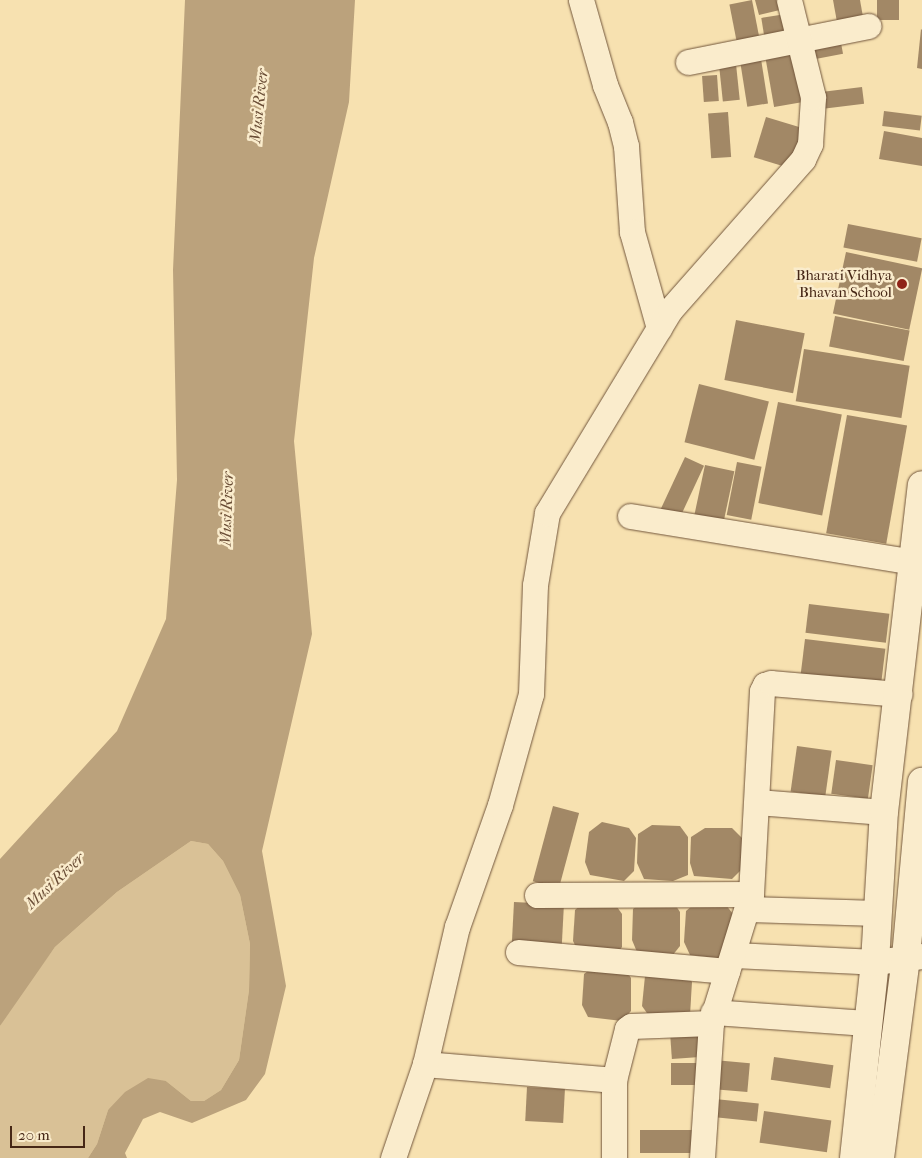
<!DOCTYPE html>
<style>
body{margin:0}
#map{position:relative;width:922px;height:1158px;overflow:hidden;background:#f7e1b0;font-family:"IM FELL French Canon",serif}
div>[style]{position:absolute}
.green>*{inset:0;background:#d9c196}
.water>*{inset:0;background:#bba27c}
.building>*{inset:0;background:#a28866;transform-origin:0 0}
.roads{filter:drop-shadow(0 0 1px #72563c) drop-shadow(0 0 1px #72563c)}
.street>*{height:25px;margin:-12.5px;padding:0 12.5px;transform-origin:12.5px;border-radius:12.5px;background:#faeccc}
.secondary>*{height:28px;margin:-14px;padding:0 14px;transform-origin:14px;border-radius:14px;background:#faeccc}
.dots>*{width:14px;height:14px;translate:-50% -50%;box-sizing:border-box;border:2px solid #faeccc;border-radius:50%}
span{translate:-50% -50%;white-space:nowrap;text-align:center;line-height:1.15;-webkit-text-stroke:5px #faeccc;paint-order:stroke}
.poi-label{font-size:15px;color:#462716}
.right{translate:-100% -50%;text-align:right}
.water-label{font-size:16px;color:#694c35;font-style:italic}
.scale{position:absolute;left:10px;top:1126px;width:75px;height:22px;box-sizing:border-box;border:2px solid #462716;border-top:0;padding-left:6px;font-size:15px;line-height:18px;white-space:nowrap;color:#462716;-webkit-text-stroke:4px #faeccc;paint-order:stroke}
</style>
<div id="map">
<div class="green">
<div style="clip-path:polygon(191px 841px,208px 844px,223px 861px,240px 895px,250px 944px,249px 990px,239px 1060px,221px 1090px,204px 1101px,191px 1101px,166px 1081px,108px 1110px,97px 1144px,88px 1158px,0 1158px,0 1026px,6px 1014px,55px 947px,117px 892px)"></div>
</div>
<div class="water">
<div style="clip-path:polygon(185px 0,355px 0,349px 102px,314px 258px,294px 441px,312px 634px,262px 851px,286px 986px,265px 1074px,246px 1100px,192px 1123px,160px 1112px,143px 1119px,125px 1153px,127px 1158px,88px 1158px,97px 1144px,108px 1110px,125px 1092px,148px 1078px,166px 1081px,191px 1101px,204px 1101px,221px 1090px,239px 1060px,249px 990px,250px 944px,240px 895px,223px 861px,208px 844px,191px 841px,117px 892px,55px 947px,0 1026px,0 859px,117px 731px,166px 619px,177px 480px,173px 270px)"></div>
</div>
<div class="building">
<div style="left:752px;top:0;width:43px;height:23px;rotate:79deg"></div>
<div style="clip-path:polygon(755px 0,782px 0,784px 9px,759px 15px)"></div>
<div style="clip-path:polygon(833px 0,860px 0,863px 17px,837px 22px)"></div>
<div style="left:877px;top:0;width:22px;height:20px"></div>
<div style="left:786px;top:14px;width:24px;height:25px;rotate:81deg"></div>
<div style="clip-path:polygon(921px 29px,922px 30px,922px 69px,917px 68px)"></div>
<div style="left:840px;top:38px;width:16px;height:32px;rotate:79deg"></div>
<div style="left:793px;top:53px;width:50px;height:28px;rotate:80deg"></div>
<div style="left:761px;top:59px;width:45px;height:21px;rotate:81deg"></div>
<div style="left:736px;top:64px;width:36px;height:17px;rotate:84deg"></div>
<div style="left:717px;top:75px;width:26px;height:15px;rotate:86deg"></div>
<div style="left:862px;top:87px;width:17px;height:41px;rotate:83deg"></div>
<div style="left:884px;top:111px;width:38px;height:15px;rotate:7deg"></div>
<div style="left:728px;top:112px;width:45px;height:20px;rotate:86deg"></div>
<div style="left:766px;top:117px;width:38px;height:42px;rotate:17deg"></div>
<div style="clip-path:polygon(884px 131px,922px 138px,922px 166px,879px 159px)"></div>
<div style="left:848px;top:224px;width:75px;height:24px;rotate:11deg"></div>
<div style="left:846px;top:252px;width:78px;height:63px;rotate:12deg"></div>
<div style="left:835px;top:316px;width:76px;height:31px;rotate:11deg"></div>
<div style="left:736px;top:320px;width:70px;height:61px;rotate:11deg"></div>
<div style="left:804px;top:349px;width:107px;height:53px;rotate:9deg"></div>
<div style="left:699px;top:384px;width:72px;height:60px;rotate:14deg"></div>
<div style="left:778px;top:402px;width:65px;height:103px;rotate:11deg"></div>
<div style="left:847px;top:415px;width:61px;height:120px;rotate:10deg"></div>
<div style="left:685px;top:457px;width:21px;height:61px;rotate:25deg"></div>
<div style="left:737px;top:462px;width:25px;height:54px;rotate:11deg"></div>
<div style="left:705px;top:465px;width:30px;height:59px;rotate:12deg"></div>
<div style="left:809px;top:604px;width:81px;height:29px;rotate:7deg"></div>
<div style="left:805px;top:639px;width:81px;height:37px;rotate:7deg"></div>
<div style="left:797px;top:746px;width:35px;height:46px;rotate:8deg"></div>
<div style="left:836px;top:760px;width:37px;height:34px;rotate:8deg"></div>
<div style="left:553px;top:806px;width:27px;height:78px;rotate:15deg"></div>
<div style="clip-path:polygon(602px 822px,629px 828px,636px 838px,634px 871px,624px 881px,590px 875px,585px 862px,589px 832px)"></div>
<div style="clip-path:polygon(652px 825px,680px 826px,688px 837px,688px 875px,673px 881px,644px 879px,637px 863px,638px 834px)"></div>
<div style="clip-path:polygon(705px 828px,732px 828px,742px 838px,741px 870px,732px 879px,694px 876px,690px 863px,691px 837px)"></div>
<div style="clip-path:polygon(645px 899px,674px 903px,680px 912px,680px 946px,672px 956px,637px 952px,632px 940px,633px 909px)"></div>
<div style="clip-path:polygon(587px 900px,615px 904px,622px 914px,622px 947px,613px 958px,579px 953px,573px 941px,575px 910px)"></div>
<div style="clip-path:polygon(698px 901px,726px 905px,733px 914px,724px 959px,690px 955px,684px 942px,686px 911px)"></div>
<div style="left:514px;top:902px;width:50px;height:41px;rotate:3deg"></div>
<div style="clip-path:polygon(597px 964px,624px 968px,631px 978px,631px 1011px,622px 1021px,588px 1017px,582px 1005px,584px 974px)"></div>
<div style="clip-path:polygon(686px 972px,692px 982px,690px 1015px,649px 1016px,642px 1006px,645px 976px)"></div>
<div style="left:698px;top:1031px;width:26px;height:28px;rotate:86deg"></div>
<div style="left:774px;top:1057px;width:60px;height:23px;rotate:8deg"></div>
<div style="left:714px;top:1060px;width:36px;height:29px;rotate:5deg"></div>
<div style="left:671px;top:1063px;width:30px;height:22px"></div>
<div style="left:527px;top:1087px;width:38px;height:34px;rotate:3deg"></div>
<div style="left:715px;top:1099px;width:44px;height:18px;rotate:6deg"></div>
<div style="left:764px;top:1111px;width:68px;height:32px;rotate:8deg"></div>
<div style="left:640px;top:1130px;width:57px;height:23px"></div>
</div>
<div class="roads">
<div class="street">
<div style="left:581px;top:0;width:88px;rotate:74.2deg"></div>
<div style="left:605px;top:85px;width:40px;rotate:68deg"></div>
<div style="left:620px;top:122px;width:25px;rotate:76deg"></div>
<div style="left:626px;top:146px;width:86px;rotate:86deg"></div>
<div style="left:632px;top:232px;width:100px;rotate:74.3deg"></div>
<div style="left:688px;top:62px;width:184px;rotate:-11.3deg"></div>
<div style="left:630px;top:516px;width:287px;rotate:9.2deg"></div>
<div style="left:757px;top:802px;width:127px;rotate:4.5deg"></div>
<div style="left:537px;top:895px;width:214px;rotate:-0.3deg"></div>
<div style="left:749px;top:909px;width:128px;rotate:1.8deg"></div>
<div style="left:518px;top:952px;width:210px;rotate:5.2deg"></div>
<div style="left:734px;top:955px;width:141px;rotate:2.8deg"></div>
<div style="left:875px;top:962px;width:47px;rotate:-7.3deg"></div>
<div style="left:713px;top:1012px;width:155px;rotate:4.1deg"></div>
<div style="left:425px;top:1064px;width:190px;rotate:4.8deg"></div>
<div style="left:393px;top:1158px;width:99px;rotate:-71.2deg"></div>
<div style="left:425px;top:1064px;width:141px;rotate:-76.9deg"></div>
<div style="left:457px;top:927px;width:129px;rotate:-70.6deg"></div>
<div style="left:500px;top:805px;width:115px;rotate:-74.4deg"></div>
<div style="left:531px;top:694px;width:109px;rotate:-87.9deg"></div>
<div style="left:535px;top:585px;width:73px;rotate:-80.5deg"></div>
<div style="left:547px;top:513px;width:237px;rotate:-58.8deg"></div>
<div style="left:670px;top:310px;width:201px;rotate:-48.6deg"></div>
<div style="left:803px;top:159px;width:17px;rotate:-65deg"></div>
<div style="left:810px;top:144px;width:47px;rotate:-86.3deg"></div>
<div style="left:813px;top:97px;width:100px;rotate:-103.9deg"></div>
<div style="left:614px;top:1158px;width:78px;rotate:-90deg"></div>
<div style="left:614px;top:1080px;width:53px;rotate:-75.7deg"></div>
<div style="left:627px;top:1029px;width:5px;rotate:-37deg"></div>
<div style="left:631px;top:1026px;width:80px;rotate:-2.1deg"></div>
<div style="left:702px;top:1158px;width:135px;rotate:-86.2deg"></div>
<div style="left:711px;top:1023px;width:135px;rotate:-72.8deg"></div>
<div style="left:751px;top:894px;width:203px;rotate:-86.9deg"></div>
<div style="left:762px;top:691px;width:7px;rotate:-63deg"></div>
<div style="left:765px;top:685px;width:6px;rotate:-18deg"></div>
<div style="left:771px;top:683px;width:129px;rotate:4.9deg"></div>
</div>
<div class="secondary">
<div style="left:854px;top:1158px;width:197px;rotate:-83.9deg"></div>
<div style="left:875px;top:962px;width:150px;rotate:-86.6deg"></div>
<div style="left:884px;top:812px;width:329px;rotate:-83.4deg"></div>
<div style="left:880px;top:1158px;width:203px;rotate:-82.6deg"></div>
<div style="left:906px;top:957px;width:176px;rotate:-84.8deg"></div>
</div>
</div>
<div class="dots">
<div style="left:902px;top:284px;background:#8f2418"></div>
</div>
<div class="poi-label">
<span class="right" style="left:892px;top:284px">Bharati Vidhya<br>Bhavan School</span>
</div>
<div class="water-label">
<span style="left:259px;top:106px;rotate:-84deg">Musi River</span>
<span style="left:227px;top:509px;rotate:-88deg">Musi River</span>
<span style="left:55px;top:881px;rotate:-43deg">Musi River</span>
</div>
<div class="scale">20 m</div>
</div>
